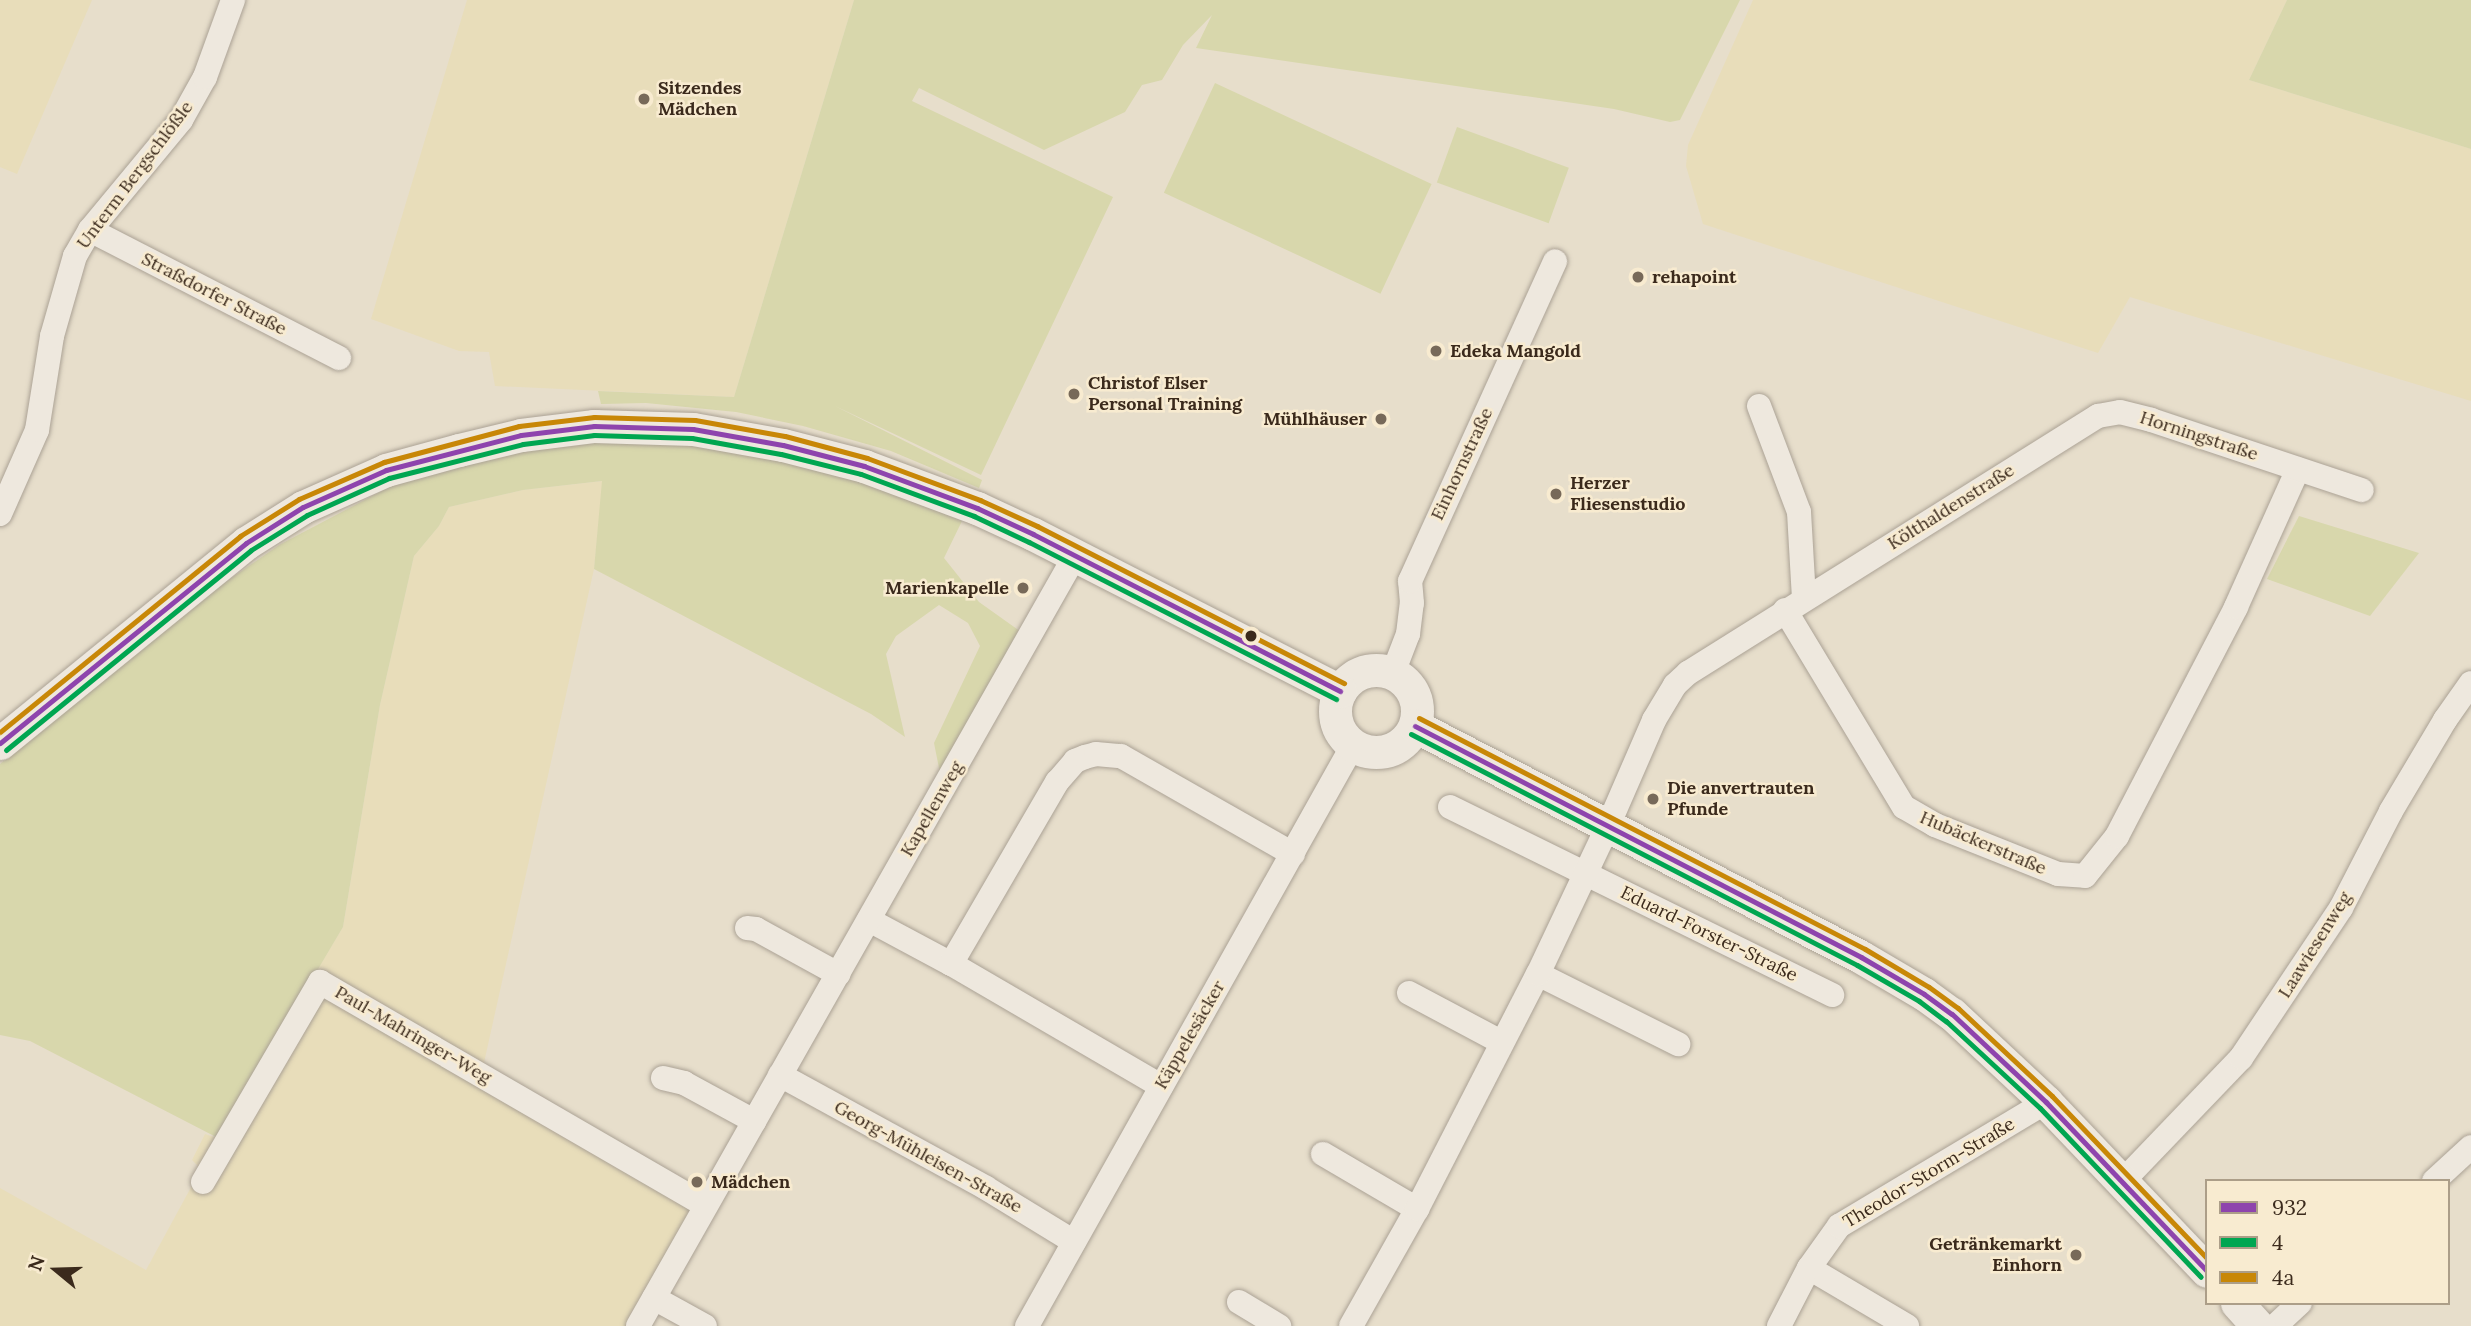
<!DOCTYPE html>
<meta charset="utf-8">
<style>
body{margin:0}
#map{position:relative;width:2471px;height:1326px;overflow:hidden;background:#e7decb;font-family:Lora,serif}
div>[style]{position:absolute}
.farmland>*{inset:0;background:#e8ddba}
.green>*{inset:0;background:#d8d7ac;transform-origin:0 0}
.roads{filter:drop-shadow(0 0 2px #aba295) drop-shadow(0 0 2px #aba295)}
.street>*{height:24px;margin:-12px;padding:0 12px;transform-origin:12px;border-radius:12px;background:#eee8de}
.secondary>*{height:33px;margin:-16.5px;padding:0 16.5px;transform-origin:16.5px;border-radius:16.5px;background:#eee8de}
.secondary>.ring{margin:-16.5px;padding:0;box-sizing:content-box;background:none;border:33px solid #eee8de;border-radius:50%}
.bus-1>*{height:5px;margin:-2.5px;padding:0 2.5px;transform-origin:2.5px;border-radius:2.5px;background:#8e44ad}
.bus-2>*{height:5px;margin:-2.5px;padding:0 2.5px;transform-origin:2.5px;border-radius:2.5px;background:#00a651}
.bus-3>*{height:5px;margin:-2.5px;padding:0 2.5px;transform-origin:2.5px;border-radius:2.5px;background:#c88707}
.dots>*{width:19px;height:19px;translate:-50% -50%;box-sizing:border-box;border:4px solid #f8ebd0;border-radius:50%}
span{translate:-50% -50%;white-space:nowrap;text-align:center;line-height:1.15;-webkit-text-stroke:5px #f8ebd0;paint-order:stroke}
.poi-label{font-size:18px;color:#3b2a1c;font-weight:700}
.left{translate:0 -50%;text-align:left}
.right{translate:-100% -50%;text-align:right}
.street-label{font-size:18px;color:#3b2a1c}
.legend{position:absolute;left:2205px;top:1179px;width:245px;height:126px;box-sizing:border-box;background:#f8ebd0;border:2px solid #ac9e88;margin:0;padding:9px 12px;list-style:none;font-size:21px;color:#3b2a1c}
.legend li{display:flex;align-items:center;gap:14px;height:35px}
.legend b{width:35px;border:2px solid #ac9e88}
.north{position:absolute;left:21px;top:1235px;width:70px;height:70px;-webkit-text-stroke:5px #f8ebd0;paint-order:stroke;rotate:289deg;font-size:19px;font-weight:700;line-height:28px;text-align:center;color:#3b2a1c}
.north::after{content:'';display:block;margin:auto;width:24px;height:32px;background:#3b2a1c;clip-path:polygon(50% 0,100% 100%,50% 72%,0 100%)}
</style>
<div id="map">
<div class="farmland">
<div style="clip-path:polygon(0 0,92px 0,17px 174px,0 167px)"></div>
<div style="clip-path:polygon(467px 0,854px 0,734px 397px,495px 386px,489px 352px,459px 351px,371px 319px)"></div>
<div style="clip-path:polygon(1753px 0,2287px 0,2249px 80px,2471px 149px,2471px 401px,2130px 297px,2098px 353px,1703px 224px,1686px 166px,1688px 145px)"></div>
<div style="clip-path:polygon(603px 481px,594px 569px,479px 1085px,693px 1209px,626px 1326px,0 1326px,0 1188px,146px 1270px,201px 1169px,192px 1160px,205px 1134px,217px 1138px,343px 927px,380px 705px,414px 556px,439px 526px,449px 507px,523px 490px)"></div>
</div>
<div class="green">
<div style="clip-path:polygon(854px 0,1740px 0,1680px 120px,1670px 122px,1614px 109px,1196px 48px,1212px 15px,1183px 45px,1162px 80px,1142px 85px,1125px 112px,1044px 150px,919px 88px,912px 101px,1113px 197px,981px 475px,835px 406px,982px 480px,979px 488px,891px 451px,803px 426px,736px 412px,646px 403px,601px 404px,598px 391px,734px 397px)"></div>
<div style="clip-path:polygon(2287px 0,2471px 0,2471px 149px,2249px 80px)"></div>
<div style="left:1215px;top:83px;width:239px;height:121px;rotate:25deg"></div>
<div style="left:1457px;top:127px;width:119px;height:59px;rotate:20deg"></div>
<div style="clip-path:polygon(676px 441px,804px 462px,892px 492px,962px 521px,944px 558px,979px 602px,1024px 634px,942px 783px,934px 743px,980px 646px,968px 623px,939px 605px,896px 636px,886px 654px,905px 737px,871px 714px,594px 569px,602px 481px,523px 490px,449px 507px,439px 526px,414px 556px,380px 705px,343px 927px,218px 1138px,30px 1041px,0 1035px,0 764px,210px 593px,279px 545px,395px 484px,548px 444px)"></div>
<div style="clip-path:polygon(2299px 516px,2419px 553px,2370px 616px,2267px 579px)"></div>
</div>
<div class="roads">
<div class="street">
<div style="left:90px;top:230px;width:280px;rotate:27.2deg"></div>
<div style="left:1759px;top:406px;width:113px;rotate:69.3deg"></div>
<div style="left:1799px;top:512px;width:86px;rotate:86.7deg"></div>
<div style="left:0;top:514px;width:92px;rotate:-66.2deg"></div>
<div style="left:37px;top:430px;width:95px;rotate:-80.9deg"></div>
<div style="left:52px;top:336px;width:83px;rotate:-74deg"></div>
<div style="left:75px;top:256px;width:30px;rotate:-60deg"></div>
<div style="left:90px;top:230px;width:143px;rotate:-50.4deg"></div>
<div style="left:181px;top:120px;width:49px;rotate:-60.8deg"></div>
<div style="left:205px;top:77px;width:82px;rotate:-70deg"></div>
<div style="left:1785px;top:610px;width:230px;rotate:58.9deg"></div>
<div style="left:1904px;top:807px;width:36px;rotate:30deg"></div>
<div style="left:1935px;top:825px;width:132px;rotate:21.7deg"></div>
<div style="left:2058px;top:874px;width:27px;rotate:4deg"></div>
<div style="left:2085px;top:876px;width:51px;rotate:-51.3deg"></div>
<div style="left:2117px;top:836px;width:258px;rotate:-62.5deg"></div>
<div style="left:2236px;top:607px;width:151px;rotate:-65.8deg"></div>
<div style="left:1393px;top:673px;width:42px;rotate:-69deg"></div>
<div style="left:1408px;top:634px;width:31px;rotate:-83deg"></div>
<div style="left:1412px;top:603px;width:22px;rotate:-95deg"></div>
<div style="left:1410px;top:581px;width:351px;rotate:-65.6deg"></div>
<div style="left:1450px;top:807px;width:426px;rotate:26.2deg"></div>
<div style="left:869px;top:920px;width:93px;rotate:28.2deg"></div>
<div style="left:747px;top:928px;width:9px;rotate:6deg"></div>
<div style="left:756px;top:929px;width:94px;rotate:28.8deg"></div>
<div style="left:1538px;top:974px;width:157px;rotate:26.6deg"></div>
<div style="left:1409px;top:993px;width:104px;rotate:28deg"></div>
<div style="left:780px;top:1075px;width:235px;rotate:28.7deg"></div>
<div style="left:986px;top:1188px;width:103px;rotate:31.5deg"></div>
<div style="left:663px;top:1078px;width:22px;rotate:13deg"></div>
<div style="left:684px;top:1083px;width:80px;rotate:28.5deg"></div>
<div style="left:1161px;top:1086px;width:243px;rotate:-149.8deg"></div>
<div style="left:951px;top:964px;width:211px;rotate:-59.8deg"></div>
<div style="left:1057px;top:782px;width:28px;rotate:-49deg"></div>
<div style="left:1075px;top:761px;width:11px;rotate:-22deg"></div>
<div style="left:1085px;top:757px;width:11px;rotate:-15deg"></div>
<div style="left:1096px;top:754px;width:25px;rotate:5deg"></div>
<div style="left:1121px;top:756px;width:198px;rotate:29.7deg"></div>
<div style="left:1323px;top:1154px;width:109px;rotate:30.3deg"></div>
<div style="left:2123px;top:1181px;width:170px;rotate:-46.2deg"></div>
<div style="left:2241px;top:1058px;width:180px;rotate:-56.3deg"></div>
<div style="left:2341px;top:908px;width:109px;rotate:-62.7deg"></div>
<div style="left:2391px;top:811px;width:106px;rotate:-59.3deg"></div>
<div style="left:2445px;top:720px;width:45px;rotate:-54.9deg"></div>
<div style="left:2434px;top:1181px;width:50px;rotate:-42.6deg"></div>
<div style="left:203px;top:1182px;width:232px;rotate:-59.7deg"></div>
<div style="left:320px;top:982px;width:445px;rotate:30.1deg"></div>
<div style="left:1809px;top:1268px;width:114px;rotate:30.6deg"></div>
<div style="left:654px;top:1298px;width:58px;rotate:28.8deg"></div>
<div style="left:1239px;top:1302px;width:47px;rotate:31deg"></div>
<div style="left:638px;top:1326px;width:888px;rotate:-60.43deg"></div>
<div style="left:1027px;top:1326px;width:666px;rotate:-60.7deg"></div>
<div style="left:1351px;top:1326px;width:134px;rotate:-60.6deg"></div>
<div style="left:1417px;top:1209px;width:264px;rotate:-62.8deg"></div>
<div style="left:1538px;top:974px;width:164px;rotate:-64.7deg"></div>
<div style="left:1608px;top:826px;width:116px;rotate:-66.5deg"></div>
<div style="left:1654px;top:720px;width:41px;rotate:-59deg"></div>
<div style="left:1675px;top:685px;width:18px;rotate:-43deg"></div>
<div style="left:1688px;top:673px;width:484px;rotate:-32.1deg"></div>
<div style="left:2098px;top:416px;width:22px;rotate:-10deg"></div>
<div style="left:2120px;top:412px;width:32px;rotate:14deg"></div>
<div style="left:2151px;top:420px;width:222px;rotate:18.4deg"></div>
<div style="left:1779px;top:1326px;width:65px;rotate:-62.7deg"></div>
<div style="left:1809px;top:1268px;width:52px;rotate:-54.5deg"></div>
<div style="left:1839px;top:1226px;width:241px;rotate:-30.9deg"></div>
<div style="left:2275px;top:1326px;width:34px;rotate:-43deg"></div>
</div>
<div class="secondary">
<div class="ring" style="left:1335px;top:670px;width:49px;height:49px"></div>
<div style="left:1415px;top:726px;width:502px;rotate:27.38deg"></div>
<div style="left:1861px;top:957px;width:73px;rotate:30.4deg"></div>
<div style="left:1924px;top:994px;width:34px;rotate:36deg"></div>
<div style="left:1952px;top:1014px;width:129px;rotate:43.1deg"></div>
<div style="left:2046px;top:1102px;width:233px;rotate:46.4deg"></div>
<div style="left:0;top:743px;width:317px;rotate:-39.1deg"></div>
<div style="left:246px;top:543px;width:67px;rotate:-32.3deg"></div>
<div style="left:303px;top:507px;width:91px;rotate:-24deg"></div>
<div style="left:386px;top:470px;width:76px;rotate:-15.3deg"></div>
<div style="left:459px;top:450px;width:64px;rotate:-13.6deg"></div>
<div style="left:521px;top:435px;width:74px;rotate:-7deg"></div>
<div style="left:594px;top:426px;width:99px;rotate:1.7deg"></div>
<div style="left:693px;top:429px;width:91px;rotate:10.1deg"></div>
<div style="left:783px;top:445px;width:84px;rotate:14.5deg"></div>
<div style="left:864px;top:466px;width:121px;rotate:20.4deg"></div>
<div style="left:977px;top:508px;width:62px;rotate:24.9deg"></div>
<div style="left:1033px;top:534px;width:345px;rotate:27.1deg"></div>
<div style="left:2237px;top:1303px;width:31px;rotate:48deg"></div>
</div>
</div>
<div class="bus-1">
<div style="left:1415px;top:726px;width:502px;rotate:27.38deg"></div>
<div style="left:1861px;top:957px;width:73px;rotate:30.4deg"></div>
<div style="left:1924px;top:994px;width:34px;rotate:36deg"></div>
<div style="left:1952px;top:1014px;width:129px;rotate:43.1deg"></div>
<div style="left:2046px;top:1102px;width:233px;rotate:46.4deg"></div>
<div style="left:0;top:743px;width:317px;rotate:-39.1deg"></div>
<div style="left:246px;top:543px;width:67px;rotate:-32.3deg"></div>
<div style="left:303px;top:507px;width:91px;rotate:-24deg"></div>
<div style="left:386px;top:470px;width:139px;rotate:-14.5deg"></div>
<div style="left:521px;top:435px;width:74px;rotate:-7deg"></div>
<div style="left:594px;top:426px;width:99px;rotate:1.7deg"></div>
<div style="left:693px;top:429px;width:91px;rotate:10.1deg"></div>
<div style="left:783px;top:445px;width:84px;rotate:14.5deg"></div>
<div style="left:864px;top:466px;width:121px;rotate:20.4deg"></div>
<div style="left:977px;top:508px;width:62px;rotate:24.9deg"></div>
<div style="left:1033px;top:534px;width:345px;rotate:27.1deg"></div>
</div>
<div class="bus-2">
<div style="left:1411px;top:734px;width:502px;rotate:27.38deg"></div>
<div style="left:1857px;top:965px;width:72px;rotate:30.1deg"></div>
<div style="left:1919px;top:1001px;width:34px;rotate:37deg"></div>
<div style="left:1946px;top:1021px;width:128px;rotate:42.8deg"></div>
<div style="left:2040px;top:1108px;width:233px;rotate:46.4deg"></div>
<div style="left:6px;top:750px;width:316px;rotate:-39.2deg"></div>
<div style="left:251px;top:550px;width:66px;rotate:-32deg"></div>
<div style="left:307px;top:515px;width:90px;rotate:-24.3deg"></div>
<div style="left:389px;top:478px;width:138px;rotate:-14.2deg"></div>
<div style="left:523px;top:444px;width:72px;rotate:-7.2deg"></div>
<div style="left:594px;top:435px;width:98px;rotate:1.8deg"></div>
<div style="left:692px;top:438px;width:90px;rotate:10.2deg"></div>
<div style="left:781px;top:454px;width:82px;rotate:14deg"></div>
<div style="left:861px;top:474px;width:121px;rotate:20.4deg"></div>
<div style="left:974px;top:516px;width:61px;rotate:25.3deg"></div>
<div style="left:1029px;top:542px;width:345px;rotate:27.1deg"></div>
</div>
<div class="bus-3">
<div style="left:1419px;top:718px;width:502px;rotate:27.38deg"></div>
<div style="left:1865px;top:949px;width:74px;rotate:30.7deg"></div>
<div style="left:1929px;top:987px;width:36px;rotate:36deg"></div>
<div style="left:1958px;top:1008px;width:129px;rotate:43.1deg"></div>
<div style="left:2052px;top:1096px;width:224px;rotate:46.3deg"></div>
<div style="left:0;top:732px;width:310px;rotate:-39.2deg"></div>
<div style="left:240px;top:536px;width:70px;rotate:-32.1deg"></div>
<div style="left:299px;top:499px;width:93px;rotate:-23.5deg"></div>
<div style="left:384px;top:462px;width:140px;rotate:-14.9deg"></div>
<div style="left:519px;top:426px;width:76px;rotate:-6.8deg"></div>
<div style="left:594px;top:417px;width:101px;rotate:1.7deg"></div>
<div style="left:695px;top:420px;width:91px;rotate:10.1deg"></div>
<div style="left:785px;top:436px;width:85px;rotate:15deg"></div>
<div style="left:867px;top:458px;width:121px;rotate:20.4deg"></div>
<div style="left:980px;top:500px;width:63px;rotate:24.5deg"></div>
<div style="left:1037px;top:526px;width:345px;rotate:27.1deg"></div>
</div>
<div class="dots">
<div style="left:644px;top:99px;background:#776959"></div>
<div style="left:1638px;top:277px;background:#776959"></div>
<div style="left:1436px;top:351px;background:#776959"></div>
<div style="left:1074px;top:394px;background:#776959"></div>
<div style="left:1381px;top:419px;background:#776959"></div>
<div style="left:1556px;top:494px;background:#776959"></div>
<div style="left:1023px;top:588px;background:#776959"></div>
<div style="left:1251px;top:636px;background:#3b2a1c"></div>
<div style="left:1653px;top:799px;background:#776959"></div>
<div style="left:697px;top:1182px;background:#776959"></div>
<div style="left:2076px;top:1255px;background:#776959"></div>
</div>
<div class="poi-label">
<span class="left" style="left:658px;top:99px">Sitzendes<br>Mädchen</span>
<span class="left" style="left:1652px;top:277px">rehapoint</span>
<span class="left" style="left:1450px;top:351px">Edeka Mangold</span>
<span class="left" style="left:1088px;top:394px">Christof Elser<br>Personal Training</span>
<span class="right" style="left:1367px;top:419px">Mühlhäuser</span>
<span class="left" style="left:1570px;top:494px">Herzer<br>Fliesenstudio</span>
<span class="right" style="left:1009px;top:588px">Marienkapelle</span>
<span class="left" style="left:1667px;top:799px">Die anvertrauten<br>Pfunde</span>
<span class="left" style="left:711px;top:1182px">Mädchen</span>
<span class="right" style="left:2062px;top:1255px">Getränkemarkt<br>Einhorn</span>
</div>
<div class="street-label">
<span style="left:135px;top:175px;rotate:-53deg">Unterm Bergschlößle</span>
<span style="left:214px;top:294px;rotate:27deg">Straßdorfer Straße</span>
<span style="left:2199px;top:436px;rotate:18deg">Horningstraße</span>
<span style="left:1462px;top:464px;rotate:-65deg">Einhornstraße</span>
<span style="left:1951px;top:507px;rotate:-32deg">Költhaldenstraße</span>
<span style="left:932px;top:809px;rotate:-60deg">Kapellenweg</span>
<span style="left:1983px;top:843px;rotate:23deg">Hubäckerstraße</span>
<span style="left:1709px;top:934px;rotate:26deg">Eduard-Forster-Straße</span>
<span style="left:2315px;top:945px;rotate:-58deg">Laawiesenweg</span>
<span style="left:413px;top:1035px;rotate:30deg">Paul-Mahringer-Weg</span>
<span style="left:1190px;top:1035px;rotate:-60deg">Käppelesäcker</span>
<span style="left:928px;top:1157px;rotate:29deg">Georg-Mühleisen-Straße</span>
<span style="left:1929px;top:1173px;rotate:-31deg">Theodor-Storm-Straße</span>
</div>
<ul class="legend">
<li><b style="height:9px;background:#8e44ad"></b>932</li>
<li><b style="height:9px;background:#00a651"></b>4</li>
<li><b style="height:9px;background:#c88707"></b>4a</li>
</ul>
<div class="north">N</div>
</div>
